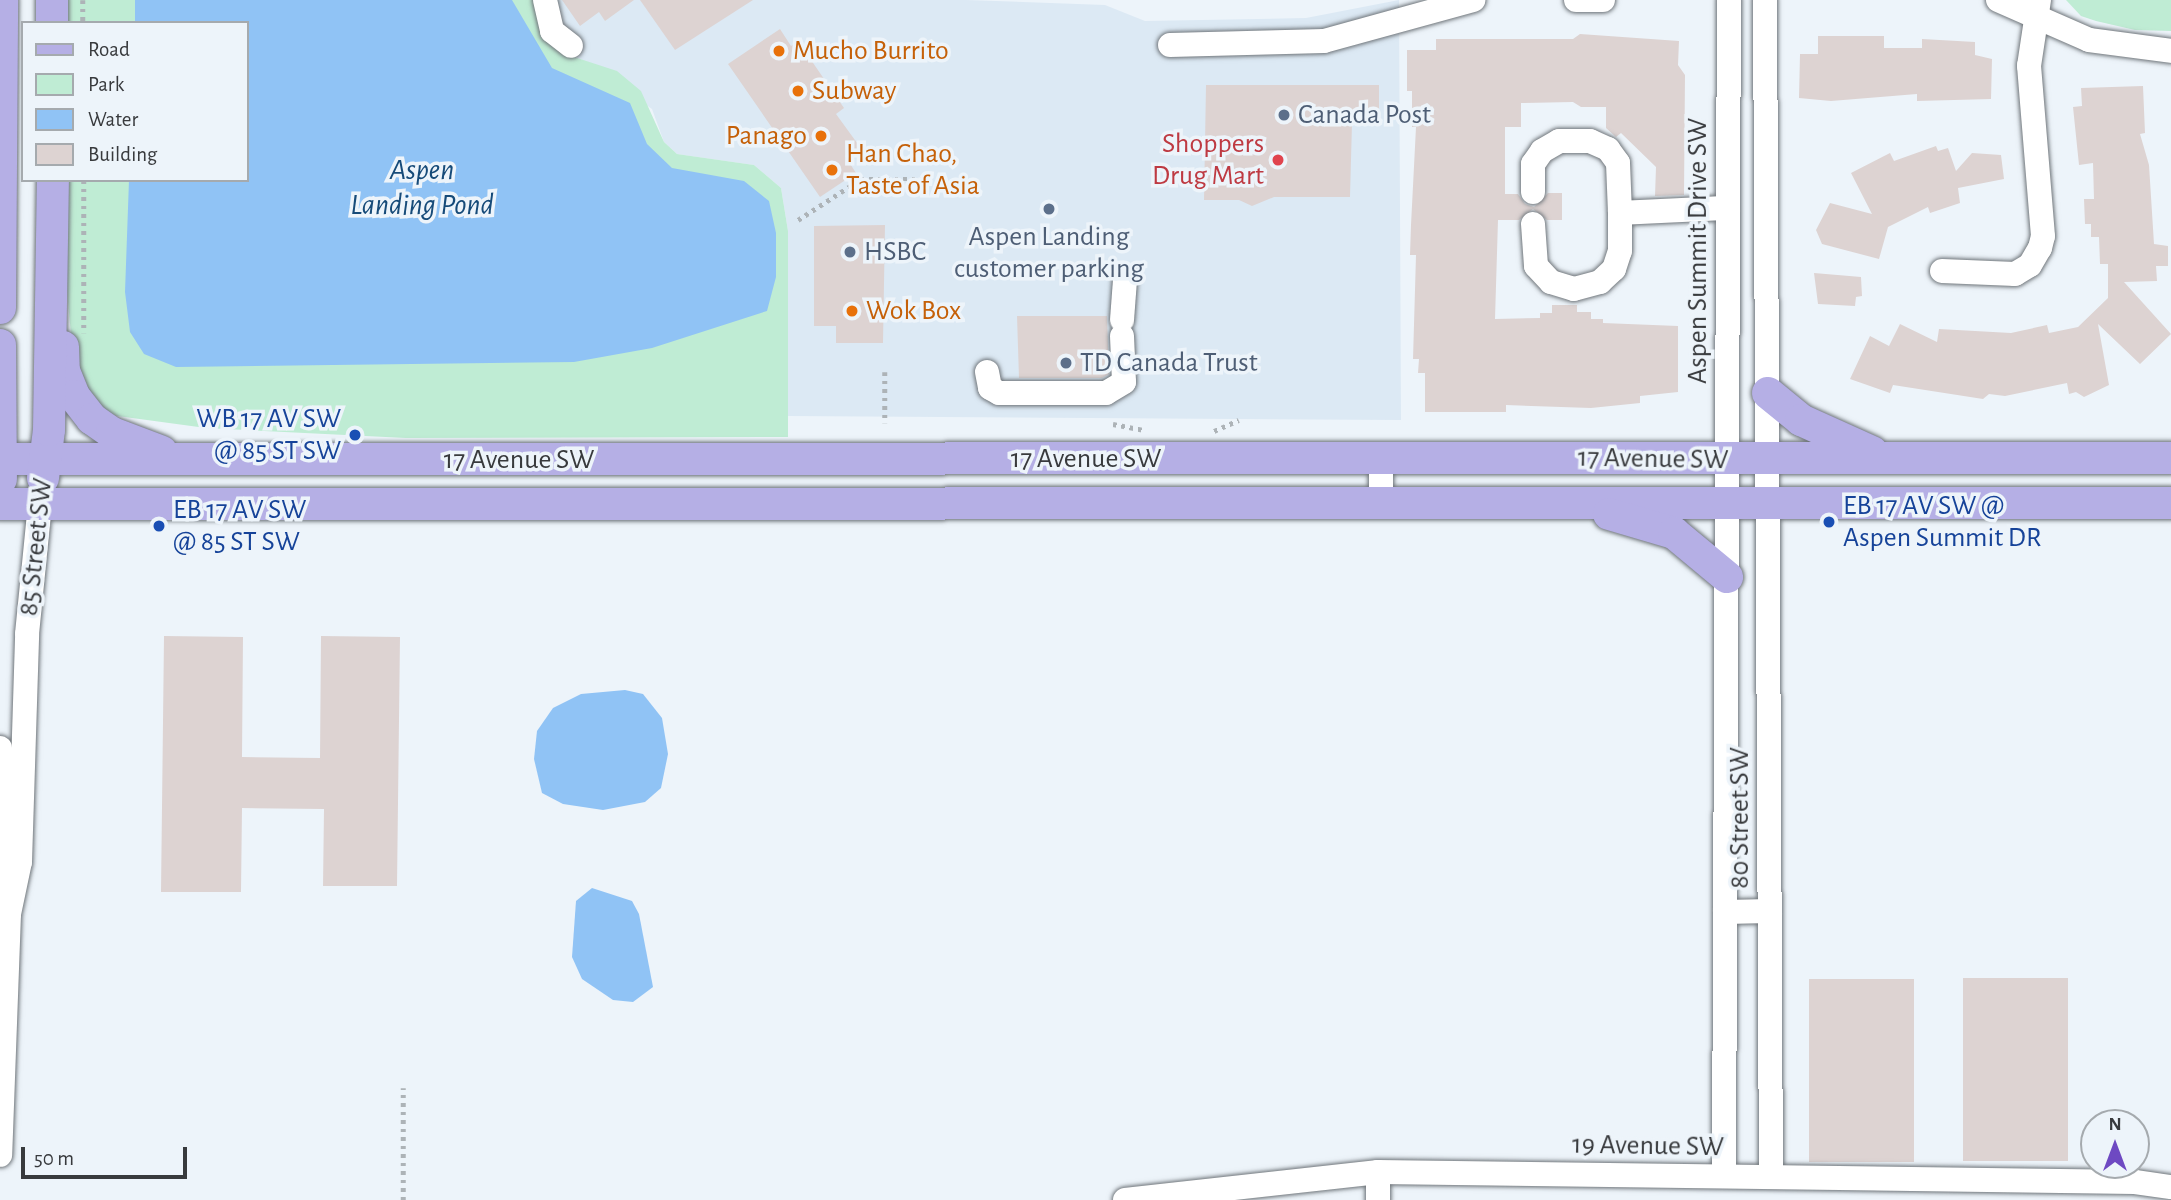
<!DOCTYPE html>
<style>
body{margin:0}
#map{position:relative;width:2171px;height:1200px;overflow:hidden;background:#edf4fa;font-family:"Alegreya Sans",sans-serif}
div>[style]{position:absolute}
.built>*{inset:0;background:#dce9f4}
.green>*{inset:0;background:#bfecd4}
.water>*{inset:0;background:#90c3f5}
.building>*{inset:0;background:#ddd3d2;transform-origin:0 0}
.path>*{height:4.5px;margin-top:-2.25px;transform-origin:0;background:repeating-linear-gradient(90deg,#adb3b7 0 3.5px,transparent 0 8.5px)}
.roads{filter:drop-shadow(0 0 2px #70767b) drop-shadow(0 0 2px #70767b)}
.minor>*{height:24px;margin:-12px;padding:0 12px;transform-origin:12px;border-radius:12px;background:#fff}
.major>*{height:32px;margin:-16px;padding:0 16px;transform-origin:16px;border-radius:16px;background:#b5afe5}
.dots>*{width:19px;height:19px;translate:-50% -50%;box-sizing:border-box;border:4px solid #edf4fa;border-radius:50%}
span{translate:-50% -50%;white-space:nowrap;text-align:center;line-height:1.15;-webkit-text-stroke:7px #edf4fa;paint-order:stroke}
.food-label{font-size:28px;color:#c56008}
.left{translate:0 -50%;text-align:left}
.right{translate:-100% -50%;text-align:right}
.service-label{font-size:28px;color:#4e5e75}
.health-label{font-size:28px;color:#be3a42}
.street-label{font-size:28px;color:#383a3d}
.transit-label{font-size:28px;color:#164399}
.water-label{font-size:30px;color:#164b79;font-style:italic}
.legend{position:absolute;left:21px;top:21px;width:228px;height:161px;box-sizing:border-box;background:#edf4fa;border:2px solid #a5aaae;margin:0;padding:9px 12px;list-style:none;font-size:21px;color:#383a3d}
.legend li{display:flex;align-items:center;gap:14px;height:35px}
.legend b{width:35px;border:2px solid #a5aaae}
.north{position:absolute;left:2080px;top:1109px;width:70px;height:70px;box-sizing:border-box;background:#edf4fa;border:2px solid #a5aaae;border-radius:50%;rotate:0deg;font-size:19px;font-weight:700;line-height:28px;text-align:center;color:#383a3d}
.north::after{content:'';display:block;margin:auto;width:24px;height:32px;background:#6e49c2;clip-path:polygon(50% 0,100% 100%,50% 72%,0 100%)}
.scale{position:absolute;left:21px;top:1147px;width:166px;height:32px;box-sizing:border-box;border:4px solid #383a3d;border-top:0;padding-left:9px;font-size:21px;line-height:24px;white-space:nowrap;color:#383a3d;-webkit-text-stroke:5px #edf4fa;paint-order:stroke}
</style>
<div id="map">
<div class="built">
<div style="clip-path:polygon(536px 0,966px 0,1105px 5px,1145px 21px,1306px 18px,1399px 0,1401px 420px,788px 416px,788px 231px,781px 188px,754px 165px,677px 154px,664px 142px,652px 109px,583px 60px,568px 55px)"></div>
</div>
<div class="green">
<div style="clip-path:polygon(65px 0,536px 0,568px 55px,617px 71px,641px 91px,664px 142px,677px 154px,754px 165px,781px 188px,788px 231px,788px 437px,406px 438px,206px 428px,110px 415px,80px 385px,73px 356px,64px 259px,65px 180px,247px 180px,247px 23px,65px 23px)"></div>
<div style="clip-path:polygon(2066px 0,2171px 0,2171px 31px,2135px 30px,2096px 21px,2081px 16px)"></div>
</div>
<div class="water">
<div style="clip-path:polygon(135px 0,512px 0,552px 68px,630px 103px,647px 144px,672px 168px,744px 181px,769px 201px,776px 233px,776px 277px,767px 311px,652px 348px,574px 362px,176px 367px,144px 354px,130px 332px,125px 292px,129px 180px,247px 180px,247px 23px,135px 23px)"></div>
<div style="clip-path:polygon(625px 690px,643px 694px,662px 718px,668px 754px,661px 788px,645px 802px,603px 810px,563px 804px,542px 793px,534px 759px,537px 731px,553px 708px,581px 694px)"></div>
<div style="clip-path:polygon(592px 888px,632px 901px,639px 914px,653px 987px,633px 1002px,613px 1000px,582px 979px,572px 957px,576px 901px)"></div>
</div>
<div class="building">
<div style="clip-path:polygon(562px 0,634px 0,605px 21px,599px 12px,580px 26px)"></div>
<div style="clip-path:polygon(640px 0,753px 0,675px 50px)"></div>
<div style="clip-path:polygon(780px 29px,791px 46px,798px 41px,844px 108px,836px 114px,860px 147px,845px 156px,856px 173px,820px 197px,728px 64px)"></div>
<div style="clip-path:polygon(1580px 34px,1679px 41px,1678px 65px,1685px 75px,1684px 195px,1655px 196px,1656px 167px,1621px 133px,1616px 137px,1606px 128px,1606px 107px,1581px 107px,1573px 102px,1521px 103px,1521px 127px,1505px 127px,1505px 194px,1518px 194px,1525px 204px,1534px 207px,1548px 193px,1562px 193px,1562px 220px,1547px 220px,1533px 209px,1519px 220px,1498px 220px,1495px 319px,1540px 318px,1540px 313px,1552px 313px,1552px 305px,1577px 305px,1577px 312px,1591px 312px,1591px 319px,1603px 319px,1603px 323px,1678px 326px,1678px 392px,1640px 396px,1640px 403px,1591px 408px,1506px 405px,1506px 412px,1425px 412px,1425px 373px,1418px 373px,1419px 359px,1413px 359px,1416px 255px,1410px 255px,1411px 225px,1416px 127px,1412px 127px,1412px 91px,1407px 91px,1407px 50px,1436px 50px,1436px 39px,1573px 39px)"></div>
<div style="clip-path:polygon(1818px 36px,1884px 36px,1884px 48px,1922px 48px,1922px 39px,1975px 42px,1975px 55px,1992px 59px,1991px 99px,1917px 101px,1917px 94px,1831px 101px,1799px 98px,1800px 54px,1818px 54px)"></div>
<div style="clip-path:polygon(1206px 85px,1379px 85px,1379px 123px,1352px 123px,1350px 197px,1274px 197px,1252px 206px,1239px 200px,1204px 200px)"></div>
<div style="clip-path:polygon(2143px 86px,2145px 133px,2140px 134px,2149px 165px,2154px 244px,2168px 246px,2168px 266px,2156px 266px,2157px 281px,2124px 282px,2171px 334px,2140px 364px,2098px 324px,2109px 385px,2084px 397px,2076px 392px,2069px 394px,2067px 383px,2005px 396px,1989px 394px,1983px 399px,1893px 385px,1890px 393px,1850px 379px,1870px 336px,1889px 346px,1900px 324px,1937px 342px,1939px 329px,2011px 333px,2047px 325px,2049px 333px,2078px 327px,2108px 298px,2108px 264px,2100px 264px,2099px 237px,2091px 237px,2091px 224px,2085px 224px,2084px 199px,2094px 199px,2093px 163px,2079px 165px,2073px 107px,2082px 106px,2081px 88px)"></div>
<div style="clip-path:polygon(1936px 146px,1938px 151px,1948px 148px,1956px 171px,1972px 153px,2001px 155px,2004px 179px,1958px 188px,1960px 203px,1930px 213px,1928px 207px,1888px 227px,1879px 259px,1822px 244px,1816px 230px,1830px 203px,1872px 214px,1851px 173px,1890px 153px,1894px 161px)"></div>
<div style="clip-path:polygon(885px 225px,883px 343px,836px 343px,836px 326px,814px 326px,814px 226px)"></div>
<div style="clip-path:polygon(1814px 273px,1861px 277px,1862px 296px,1856px 297px,1855px 306px,1818px 304px)"></div>
<div style="clip-path:polygon(1017px 316px,1107px 316px,1109px 374px,1102px 378px,1019px 378px)"></div>
<div style="clip-path:polygon(164px 636px,243px 637px,242px 757px,320px 758px,321px 636px,400px 637px,397px 886px,323px 886px,324px 809px,242px 808px,241px 892px,161px 892px)"></div>
<div style="left:1963px;top:978px;width:105px;height:183px"></div>
<div style="left:1914px;top:979px;width:183px;height:105px;rotate:90deg"></div>
</div>
<div class="path">
<div style="left:83px;top:0;width:23px;rotate:90deg"></div>
<div style="left:84px;top:180px;width:153px;rotate:90deg"></div>
<div style="left:798px;top:220px;width:75px;rotate:-33.1deg"></div>
<div style="left:861px;top:179px;width:65px"></div>
<div style="left:885px;top:372px;width:51px;rotate:90deg"></div>
<div style="left:1113px;top:424px;width:31px;rotate:11deg"></div>
<div style="left:1214px;top:431px;width:27px;rotate:-24deg"></div>
<div style="left:403px;top:1200px;width:112px;rotate:-90deg"></div>
</div>
<div class="roads">
<div class="minor">
<div style="left:545px;top:0;width:32px;rotate:77deg"></div>
<div style="left:552px;top:31px;width:24px;rotate:38deg"></div>
<div style="left:1576px;top:0;width:27px"></div>
<div style="left:1765px;top:0;width:1177px;rotate:89.71deg"></div>
<div style="left:1998px;top:0;width:99px;rotate:23.7deg"></div>
<div style="left:2089px;top:40px;width:83px;rotate:7.6deg"></div>
<div style="left:1170px;top:45px;width:154px;rotate:-1.5deg"></div>
<div style="left:1324px;top:41px;width:155px;rotate:-15.4deg"></div>
<div style="left:1533px;top:192px;width:28px;rotate:-90deg"></div>
<div style="left:1533px;top:164px;width:16px;rotate:-55deg"></div>
<div style="left:1542px;top:151px;width:20px;rotate:-30deg"></div>
<div style="left:1559px;top:141px;width:31px"></div>
<div style="left:1590px;top:141px;width:20px;rotate:24deg"></div>
<div style="left:1608px;top:149px;width:17px;rotate:54deg"></div>
<div style="left:1618px;top:163px;width:50px;rotate:87.7deg"></div>
<div style="left:1533px;top:224px;width:42px;rotate:85.9deg"></div>
<div style="left:1536px;top:266px;width:22px;rotate:47deg"></div>
<div style="left:1551px;top:282px;width:24px;rotate:17deg"></div>
<div style="left:1574px;top:289px;width:27px;rotate:-15deg"></div>
<div style="left:1600px;top:282px;width:19px;rotate:-43deg"></div>
<div style="left:1614px;top:269px;width:19px;rotate:-72deg"></div>
<div style="left:1620px;top:251px;width:38px;rotate:-90deg"></div>
<div style="left:1620px;top:213px;width:108px;rotate:-2.7deg"></div>
<div style="left:1942px;top:271px;width:73px;rotate:2.4deg"></div>
<div style="left:2015px;top:274px;width:17px;rotate:-31deg"></div>
<div style="left:2030px;top:265px;width:20px;rotate:-60deg"></div>
<div style="left:2040px;top:248px;width:12px;rotate:-76deg"></div>
<div style="left:2043px;top:236px;width:171px;rotate:-94.7deg"></div>
<div style="left:2029px;top:66px;width:67px;rotate:-81.4deg"></div>
<div style="left:1122px;top:320px;width:40px;rotate:-85.7deg"></div>
<div style="left:987px;top:372px;width:16px;rotate:79deg"></div>
<div style="left:990px;top:388px;width:10px;rotate:29deg"></div>
<div style="left:999px;top:393px;width:107px"></div>
<div style="left:1106px;top:393px;width:21px;rotate:-31deg"></div>
<div style="left:1124px;top:382px;width:46px;rotate:-92.5deg"></div>
<div style="left:1381px;top:458px;width:45px;rotate:90deg"></div>
<div style="left:0;top:748px;width:115px;rotate:89deg"></div>
<div style="left:2px;top:863px;width:51px;rotate:82.2deg"></div>
<div style="left:9px;top:914px;width:241px;rotate:92.1deg"></div>
<div style="left:1725px;top:912px;width:45px;rotate:-1.3deg"></div>
<div style="left:9px;top:914px;width:53px;rotate:-78.1deg"></div>
<div style="left:20px;top:862px;width:228px;rotate:-88.2deg"></div>
<div style="left:27px;top:634px;width:132px;rotate:-84.3deg"></div>
<div style="left:1378px;top:1172px;width:28px;rotate:90deg"></div>
<div style="left:1724px;top:1176px;width:1176px;rotate:-89.76deg"></div>
<div style="left:1125px;top:1200px;width:255px;rotate:-6.3deg"></div>
<div style="left:1378px;top:1172px;width:757px;rotate:0.76deg"></div>
<div style="left:2135px;top:1182px;width:36px;rotate:8deg"></div>
</div>
<div class="major">
<div style="left:52px;top:0;width:23px;rotate:90deg"></div>
<div style="left:0;top:308px;width:308px;rotate:-89.6deg"></div>
<div style="left:0;top:345px;width:134px;rotate:89.6deg"></div>
<div style="left:63px;top:347px;width:24px;rotate:88deg"></div>
<div style="left:64px;top:371px;width:27px;rotate:68deg"></div>
<div style="left:74px;top:396px;width:29px;rotate:52deg"></div>
<div style="left:92px;top:419px;width:24px;rotate:35deg"></div>
<div style="left:112px;top:433px;width:53px;rotate:20.8deg"></div>
<div style="left:1768px;top:393px;width:43px;rotate:39.3deg"></div>
<div style="left:1801px;top:420px;width:78px;rotate:24.3deg"></div>
<div style="left:0;top:459px;width:2171px;rotate:-0.03deg"></div>
<div style="left:43px;top:478px;width:48px;rotate:-82.9deg"></div>
<div style="left:49px;top:430px;width:250px;rotate:-89.1deg"></div>
<div style="left:0;top:504px;width:2171px;rotate:-0.03deg"></div>
<div style="left:1609px;top:514px;width:68px;rotate:16.3deg"></div>
<div style="left:1674px;top:533px;width:69px;rotate:39.7deg"></div>
</div>
</div>
<div class="dots">
<div style="left:779px;top:51px;background:#e8710a"></div>
<div style="left:798px;top:91px;background:#e8710a"></div>
<div style="left:1284px;top:115px;background:#5c6f8a"></div>
<div style="left:821px;top:136px;background:#e8710a"></div>
<div style="left:1278px;top:160px;background:#e0444e"></div>
<div style="left:832px;top:170px;background:#e8710a"></div>
<div style="left:1049px;top:209px;background:#5c6f8a"></div>
<div style="left:850px;top:252px;background:#5c6f8a"></div>
<div style="left:852px;top:311px;background:#e8710a"></div>
<div style="left:1066px;top:363px;background:#5c6f8a"></div>
<div style="left:355px;top:435px;background:#1a4fb4"></div>
<div style="left:1829px;top:522px;background:#1a4fb4"></div>
<div style="left:159px;top:526px;background:#1a4fb4"></div>
</div>
<div class="food-label">
<span class="left" style="left:793px;top:51px">Mucho Burrito</span>
<span class="left" style="left:812px;top:91px">Subway</span>
<span class="right" style="left:807px;top:136px">Panago</span>
<span class="left" style="left:846px;top:170px">Han Chao,<br>Taste of Asia</span>
<span class="left" style="left:866px;top:311px">Wok Box</span>
</div>
<div class="service-label">
<span class="left" style="left:1298px;top:115px">Canada Post</span>
<span style="left:1049px;top:253px">Aspen Landing<br>customer parking</span>
<span class="left" style="left:864px;top:252px">HSBC</span>
<span class="left" style="left:1080px;top:363px">TD Canada Trust</span>
</div>
<div class="health-label">
<span class="right" style="left:1264px;top:160px">Shoppers<br>Drug Mart</span>
</div>
<div class="street-label">
<span style="left:1698px;top:251px;rotate:-90deg">Aspen Summit Drive SW</span>
<span style="left:1086px;top:459px">17 Avenue SW</span>
<span style="left:1653px;top:459px;rotate:1deg">17 Avenue SW</span>
<span style="left:519px;top:460px">17 Avenue SW</span>
<span style="left:36px;top:547px;rotate:-84deg">85 Street SW</span>
<span style="left:1740px;top:818px;rotate:-90deg">80 Street SW</span>
<span style="left:1648px;top:1146px;rotate:1deg">19 Avenue SW</span>
</div>
<div class="transit-label">
<span class="right" style="left:341px;top:435px">WB 17 AV SW<br>@ 85 ST SW</span>
<span class="left" style="left:1843px;top:522px">EB 17 AV SW @<br>Aspen Summit DR</span>
<span class="left" style="left:173px;top:526px">EB 17 AV SW<br>@ 85 ST SW</span>
</div>
<div class="water-label">
<span style="left:422px;top:187px">Aspen<br>Landing Pond</span>
</div>
<ul class="legend">
<li><b style="height:9px;background:#b5afe5"></b>Road</li>
<li><b style="height:19px;background:#bfecd4"></b>Park</li>
<li><b style="height:19px;background:#90c3f5"></b>Water</li>
<li><b style="height:19px;background:#ddd3d2"></b>Building</li>
</ul>
<div class="north">N</div>
<div class="scale">50 m</div>
</div>
